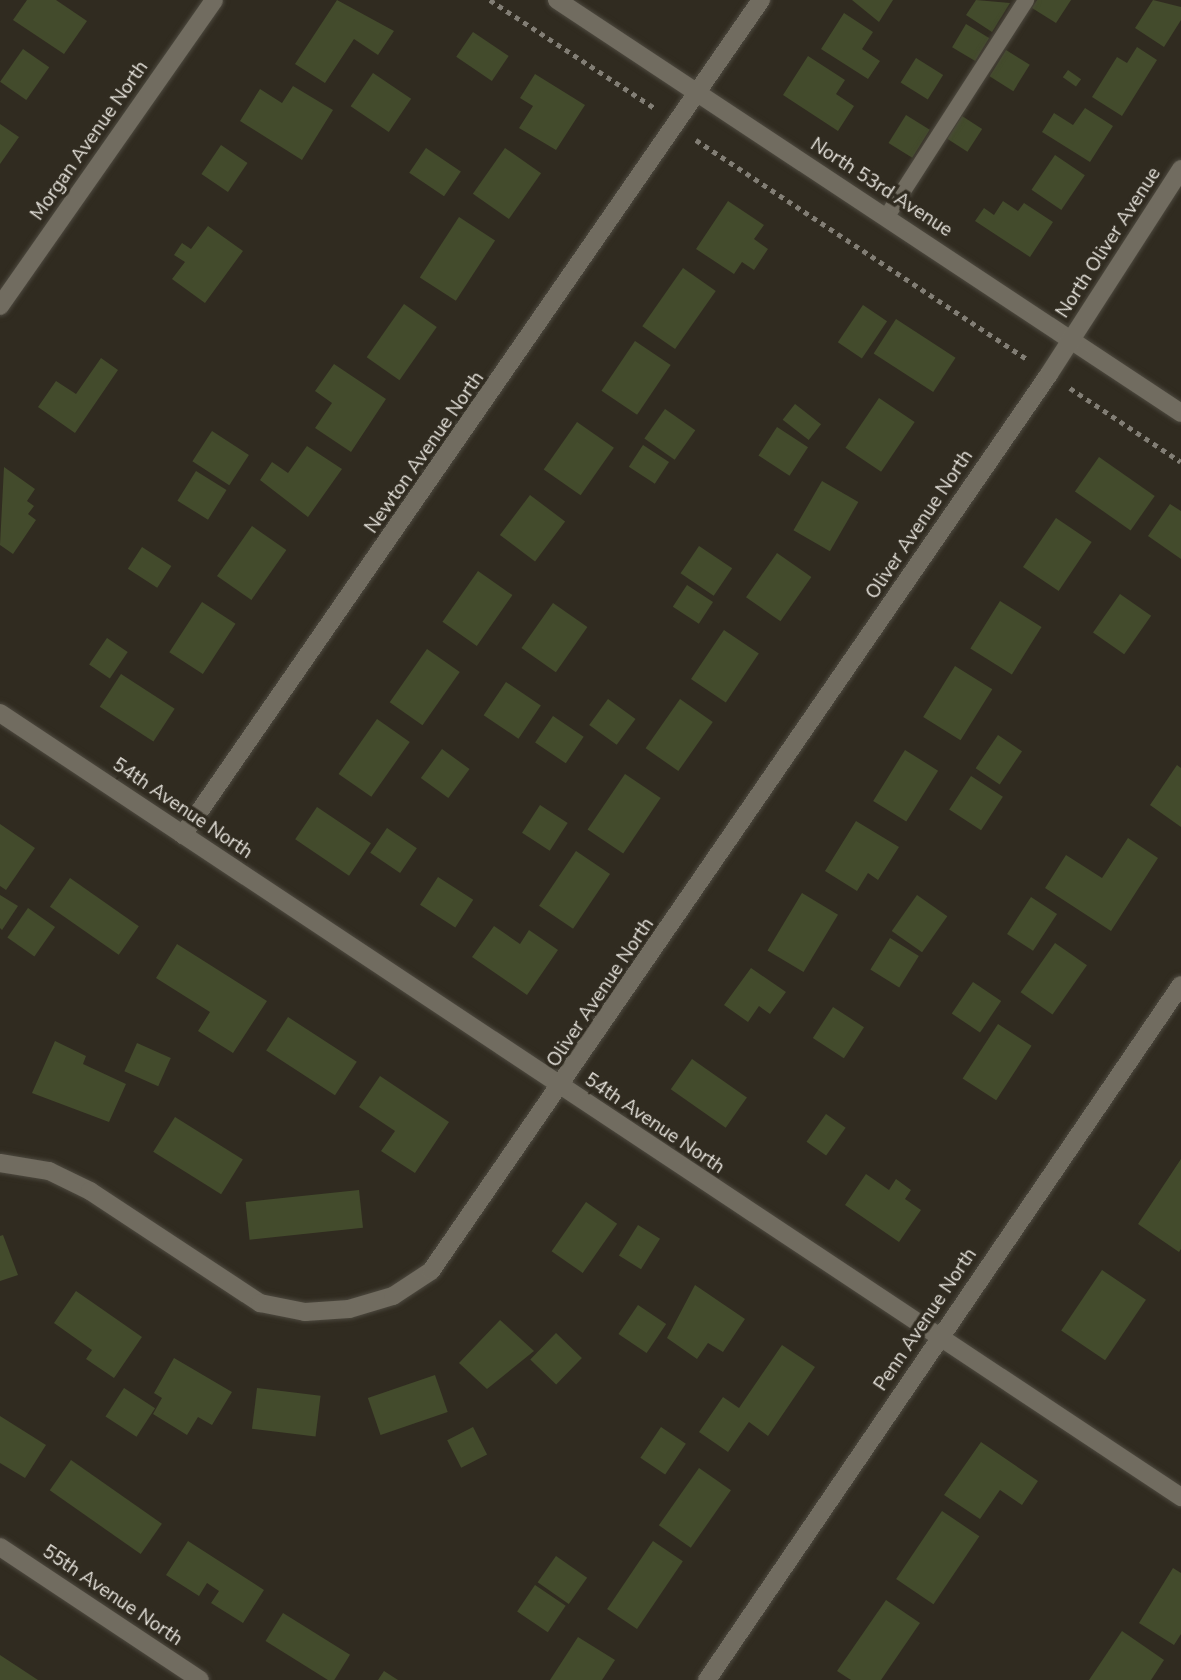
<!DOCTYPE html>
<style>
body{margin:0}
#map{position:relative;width:1181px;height:1680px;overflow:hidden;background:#302b20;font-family:"Nunito Sans",sans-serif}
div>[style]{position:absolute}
.building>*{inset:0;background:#434b2c;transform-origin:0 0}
.path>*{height:4.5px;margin-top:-2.25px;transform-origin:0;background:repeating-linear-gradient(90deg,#827e75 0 5px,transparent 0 10px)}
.roads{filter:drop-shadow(0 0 2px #4d493f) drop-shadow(0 0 2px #4d493f)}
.service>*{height:16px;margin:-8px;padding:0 8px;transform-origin:8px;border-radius:8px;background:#716c60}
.minor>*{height:18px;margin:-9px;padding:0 9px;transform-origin:9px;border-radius:9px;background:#716c60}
span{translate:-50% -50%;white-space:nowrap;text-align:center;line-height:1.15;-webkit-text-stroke:7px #302b20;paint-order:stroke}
.street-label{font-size:19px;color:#e4e1da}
</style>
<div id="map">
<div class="building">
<div style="clip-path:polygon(27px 0,56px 0,87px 21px,64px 54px,13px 20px)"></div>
<div style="clip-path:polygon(337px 0,394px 31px,378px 55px,354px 39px,325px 83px,295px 64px)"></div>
<div style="clip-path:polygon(852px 0,893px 0,879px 22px)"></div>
<div style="clip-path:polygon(976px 0,1010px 3px,992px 32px,966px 15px)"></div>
<div style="clip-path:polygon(1037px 0,1071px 0,1056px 23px,1032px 8px)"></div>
<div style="clip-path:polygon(1153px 0,1181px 7px,1181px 20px,1164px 47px,1135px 28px)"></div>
<div style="clip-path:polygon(844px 13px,873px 32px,862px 49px,880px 61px,868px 79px,821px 49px)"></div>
<div style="left:966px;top:24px;width:27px;height:27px;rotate:31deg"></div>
<div style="left:473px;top:32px;width:43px;height:30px;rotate:34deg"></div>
<div style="clip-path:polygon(1137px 47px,1157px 60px,1122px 116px,1092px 97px,1117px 57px,1127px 63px)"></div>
<div style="left:23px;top:49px;width:32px;height:40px;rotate:35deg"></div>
<div style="left:1006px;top:50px;width:28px;height:31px;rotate:32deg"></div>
<div style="clip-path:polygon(808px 56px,845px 80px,836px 94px,854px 106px,838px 131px,783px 95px)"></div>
<div style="left:916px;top:58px;width:32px;height:29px;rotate:32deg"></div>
<div style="left:1068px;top:70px;width:16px;height:9px;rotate:35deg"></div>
<div style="left:373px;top:73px;width:46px;height:40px;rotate:34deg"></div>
<div style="clip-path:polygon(535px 74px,585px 105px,556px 150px,519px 128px,533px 106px,520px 98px)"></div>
<div style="clip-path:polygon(293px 86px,333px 110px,302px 160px,240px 121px,260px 89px,282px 103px)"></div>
<div style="clip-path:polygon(1085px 108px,1113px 126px,1090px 162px,1042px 132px,1054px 113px,1073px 125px)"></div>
<div style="left:906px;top:115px;width:28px;height:33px;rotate:32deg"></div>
<div style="left:962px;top:116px;width:24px;height:27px;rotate:33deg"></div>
<div style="clip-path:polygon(0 124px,19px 137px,0 164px)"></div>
<div style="left:221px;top:145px;width:32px;height:35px;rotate:34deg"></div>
<div style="left:426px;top:148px;width:42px;height:30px;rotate:34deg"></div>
<div style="left:505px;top:148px;width:44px;height:56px;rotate:35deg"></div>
<div style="left:1055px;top:155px;width:36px;height:42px;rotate:34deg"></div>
<div style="clip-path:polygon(728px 201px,764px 225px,754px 239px,768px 249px,754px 270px,742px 262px,734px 274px,696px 249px)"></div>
<div style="clip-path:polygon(1003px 201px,1018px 211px,1024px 203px,1053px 222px,1030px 257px,975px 221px,984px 208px,994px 215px)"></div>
<div style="left:459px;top:217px;width:43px;height:72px;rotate:33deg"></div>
<div style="clip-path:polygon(208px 226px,243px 251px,205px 303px,172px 279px,185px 262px,174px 255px,182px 243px,191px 249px)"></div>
<div style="left:683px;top:268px;width:40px;height:71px;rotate:35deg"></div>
<div style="left:404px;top:304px;width:40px;height:65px;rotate:35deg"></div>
<div style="left:863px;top:305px;width:29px;height:45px;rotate:34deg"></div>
<div style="left:896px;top:319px;width:71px;height:41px;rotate:33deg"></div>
<div style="left:635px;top:341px;width:43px;height:60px;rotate:34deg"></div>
<div style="clip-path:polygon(101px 358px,118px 370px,75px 433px,38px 407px,56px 381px,76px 394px)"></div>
<div style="clip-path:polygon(334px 364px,386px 399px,351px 452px,315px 428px,332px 403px,315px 391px)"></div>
<div style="left:879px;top:398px;width:43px;height:60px;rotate:34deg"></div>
<div style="left:795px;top:404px;width:33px;height:20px;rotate:38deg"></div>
<div style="left:665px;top:409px;width:37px;height:36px;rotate:35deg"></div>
<div style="left:577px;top:422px;width:45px;height:58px;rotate:35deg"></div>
<div style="left:777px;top:427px;width:37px;height:34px;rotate:33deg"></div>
<div style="left:212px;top:431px;width:44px;height:36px;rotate:33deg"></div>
<div style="left:643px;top:445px;width:31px;height:26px;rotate:33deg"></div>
<div style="clip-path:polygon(307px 446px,342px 469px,308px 517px,260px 480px,272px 462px,288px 473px)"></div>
<div style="left:1099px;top:457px;width:68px;height:42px;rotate:35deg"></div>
<div style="clip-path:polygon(4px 467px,35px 489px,27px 501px,34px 506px,28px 514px,36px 520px,13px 554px,0 545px)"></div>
<div style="left:196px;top:471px;width:36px;height:35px;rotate:32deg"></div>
<div style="left:822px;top:481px;width:42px;height:57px;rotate:30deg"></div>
<div style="left:530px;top:495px;width:44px;height:50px;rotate:37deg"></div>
<div style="clip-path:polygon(1170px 504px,1181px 511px,1181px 559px,1148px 536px)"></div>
<div style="left:1056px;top:518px;width:43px;height:59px;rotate:34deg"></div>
<div style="left:252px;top:526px;width:42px;height:61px;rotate:35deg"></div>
<div style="left:699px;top:546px;width:40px;height:33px;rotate:34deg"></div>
<div style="left:142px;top:547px;width:35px;height:26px;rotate:33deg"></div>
<div style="left:777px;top:553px;width:42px;height:54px;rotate:35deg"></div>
<div style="left:478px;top:571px;width:42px;height:62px;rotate:35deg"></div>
<div style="left:687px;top:585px;width:31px;height:26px;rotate:33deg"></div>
<div style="left:1120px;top:594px;width:38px;height:47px;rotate:35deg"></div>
<div style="left:1000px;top:601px;width:49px;height:56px;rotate:32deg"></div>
<div style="left:202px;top:602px;width:40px;height:60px;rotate:33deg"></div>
<div style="left:553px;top:603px;width:42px;height:55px;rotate:35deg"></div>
<div style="left:724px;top:630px;width:42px;height:59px;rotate:34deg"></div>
<div style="left:107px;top:638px;width:25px;height:32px;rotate:34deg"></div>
<div style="left:427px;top:649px;width:40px;height:65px;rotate:35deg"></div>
<div style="left:955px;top:666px;width:44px;height:60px;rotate:32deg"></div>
<div style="left:121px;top:674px;width:64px;height:39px;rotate:33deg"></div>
<div style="left:506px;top:682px;width:42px;height:40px;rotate:34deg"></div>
<div style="left:608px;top:699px;width:34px;height:32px;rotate:36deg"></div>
<div style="left:680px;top:699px;width:40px;height:60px;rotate:35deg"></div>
<div style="left:553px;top:716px;width:37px;height:32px;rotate:34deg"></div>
<div style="left:377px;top:719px;width:40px;height:67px;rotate:35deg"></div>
<div style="left:998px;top:735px;width:29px;height:40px;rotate:34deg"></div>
<div style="left:442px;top:749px;width:34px;height:36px;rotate:36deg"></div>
<div style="left:905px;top:750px;width:39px;height:60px;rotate:32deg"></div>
<div style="clip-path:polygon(1177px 765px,1181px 768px,1181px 827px,1150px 805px)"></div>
<div style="left:625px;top:774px;width:43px;height:67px;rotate:34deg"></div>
<div style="left:971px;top:776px;width:38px;height:40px;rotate:33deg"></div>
<div style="left:540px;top:805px;width:33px;height:33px;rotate:33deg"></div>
<div style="left:317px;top:807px;width:65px;height:39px;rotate:34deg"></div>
<div style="clip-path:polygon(856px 821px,899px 847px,878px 880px,868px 873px,857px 891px,825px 871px)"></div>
<div style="clip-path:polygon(0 824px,35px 848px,6px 890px,0 886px)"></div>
<div style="left:387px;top:828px;width:36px;height:30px;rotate:34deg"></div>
<div style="clip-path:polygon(1128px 838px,1158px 858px,1111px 931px,1045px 888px,1066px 855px,1102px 878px)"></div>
<div style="left:576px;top:851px;width:41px;height:66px;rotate:34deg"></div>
<div style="left:438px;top:877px;width:42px;height:33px;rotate:33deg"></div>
<div style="left:70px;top:878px;width:84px;height:35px;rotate:35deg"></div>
<div style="left:802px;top:893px;width:42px;height:67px;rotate:31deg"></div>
<div style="clip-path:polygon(0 895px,18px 906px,2px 930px,0 928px)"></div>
<div style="left:917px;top:895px;width:37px;height:44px;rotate:35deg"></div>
<div style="left:1031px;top:897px;width:31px;height:44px;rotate:33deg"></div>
<div style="left:28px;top:908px;width:33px;height:36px;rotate:35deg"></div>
<div style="clip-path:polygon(494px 926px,520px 944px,529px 930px,558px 950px,527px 995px,472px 957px)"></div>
<div style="left:890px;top:938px;width:34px;height:37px;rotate:32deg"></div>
<div style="left:1055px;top:943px;width:39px;height:60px;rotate:35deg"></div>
<div style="clip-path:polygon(177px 944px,267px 1001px,233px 1053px,198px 1031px,210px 1012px,156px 978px)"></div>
<div style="clip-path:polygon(751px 968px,786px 992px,770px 1014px,759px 1006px,748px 1022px,724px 1005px)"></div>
<div style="left:973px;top:982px;width:34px;height:38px;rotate:34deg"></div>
<div style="left:833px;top:1007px;width:37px;height:37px;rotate:33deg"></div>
<div style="left:288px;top:1017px;width:82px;height:40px;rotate:33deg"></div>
<div style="left:998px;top:1024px;width:40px;height:65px;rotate:33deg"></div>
<div style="clip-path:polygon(55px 1041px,86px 1056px,83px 1064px,126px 1084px,109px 1122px,32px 1093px)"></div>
<div style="left:137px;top:1043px;width:37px;height:31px;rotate:24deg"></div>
<div style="left:692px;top:1059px;width:67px;height:37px;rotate:35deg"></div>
<div style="clip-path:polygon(380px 1076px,449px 1122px,415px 1173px,381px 1151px,395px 1131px,359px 1107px)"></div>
<div style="left:826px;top:1114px;width:24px;height:34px;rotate:35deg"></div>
<div style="left:175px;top:1117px;width:80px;height:41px;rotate:32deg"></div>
<div style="clip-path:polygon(1181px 1159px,1181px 1249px,1179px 1252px,1138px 1224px)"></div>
<div style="clip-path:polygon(866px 1174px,889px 1190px,896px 1179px,911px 1190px,905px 1199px,921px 1210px,899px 1242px,845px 1205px)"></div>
<div style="left:359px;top:1190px;width:38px;height:114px;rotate:84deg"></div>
<div style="left:586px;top:1202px;width:38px;height:60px;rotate:35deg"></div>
<div style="left:638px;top:1225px;width:26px;height:36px;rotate:32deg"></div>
<div style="clip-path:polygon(3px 1235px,18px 1275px,0 1281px,0 1236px)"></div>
<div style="left:1102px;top:1270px;width:53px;height:73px;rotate:34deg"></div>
<div style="clip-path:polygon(695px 1285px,745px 1319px,723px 1352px,708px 1343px,697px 1359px,667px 1338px)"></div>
<div style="clip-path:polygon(76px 1291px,142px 1337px,114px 1378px,86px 1359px,92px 1350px,54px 1323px)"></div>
<div style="left:638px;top:1305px;width:34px;height:35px;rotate:34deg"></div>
<div style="clip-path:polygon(500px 1320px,534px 1351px,487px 1389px,459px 1363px)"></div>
<div style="left:556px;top:1333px;width:36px;height:37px;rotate:44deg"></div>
<div style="clip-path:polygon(782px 1345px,815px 1367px,768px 1436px,749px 1422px,728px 1452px,699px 1432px,723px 1397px,739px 1408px)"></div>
<div style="clip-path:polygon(174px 1358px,232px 1392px,212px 1425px,198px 1417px,187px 1435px,153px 1414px,162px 1398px,154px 1393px)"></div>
<div style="left:435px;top:1375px;width:39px;height:71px;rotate:71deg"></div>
<div style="left:124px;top:1388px;width:37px;height:34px;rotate:33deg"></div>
<div style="left:257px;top:1388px;width:64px;height:41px;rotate:7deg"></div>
<div style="clip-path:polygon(0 1416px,46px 1445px,25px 1478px,0 1463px)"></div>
<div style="left:473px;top:1427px;width:31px;height:29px;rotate:63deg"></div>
<div style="left:661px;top:1427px;width:30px;height:37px;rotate:34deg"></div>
<div style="clip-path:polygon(981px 1442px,1038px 1481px,1022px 1505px,1000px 1490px,980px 1519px,944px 1495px)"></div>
<div style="left:71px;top:1460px;width:111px;height:37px;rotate:35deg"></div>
<div style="left:699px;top:1468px;width:39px;height:70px;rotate:35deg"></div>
<div style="left:942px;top:1511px;width:45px;height:82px;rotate:34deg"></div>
<div style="clip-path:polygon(188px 1541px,264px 1590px,243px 1623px,211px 1603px,219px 1591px,207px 1583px,199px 1596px,166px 1575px)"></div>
<div style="left:653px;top:1541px;width:36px;height:82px;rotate:34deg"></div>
<div style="left:556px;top:1556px;width:38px;height:32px;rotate:35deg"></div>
<div style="clip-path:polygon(1173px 1568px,1181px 1573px,1181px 1634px,1174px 1645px,1139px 1623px)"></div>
<div style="left:535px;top:1585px;width:37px;height:32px;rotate:34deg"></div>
<div style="clip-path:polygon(886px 1600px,920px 1623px,881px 1680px,851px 1680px,837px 1671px)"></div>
<div style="left:283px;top:1613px;width:79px;height:33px;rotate:32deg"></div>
<div style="clip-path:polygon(1122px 1631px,1164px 1660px,1151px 1680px,1089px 1680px)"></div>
<div style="clip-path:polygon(578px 1637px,615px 1660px,602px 1680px,550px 1680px)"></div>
<div style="clip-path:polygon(0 1655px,38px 1680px,0 1680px)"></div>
<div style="clip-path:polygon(384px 1671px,398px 1680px,378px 1680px)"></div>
</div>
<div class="path">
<div style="left:490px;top:0;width:199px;rotate:33.3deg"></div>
<div style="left:696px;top:140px;width:398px;rotate:33.5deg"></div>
<div style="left:1070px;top:388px;width:133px;rotate:33.7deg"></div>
</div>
<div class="roads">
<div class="service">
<div style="left:887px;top:216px;width:257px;rotate:-57.2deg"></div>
</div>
<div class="minor">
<div style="left:557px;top:0;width:748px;rotate:33.5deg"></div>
<div style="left:0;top:306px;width:373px;rotate:-55deg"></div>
<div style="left:0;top:713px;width:1418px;rotate:33.58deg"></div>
<div style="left:183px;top:835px;width:1016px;rotate:-55.31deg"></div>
<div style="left:0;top:1163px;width:50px;rotate:9.3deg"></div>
<div style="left:49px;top:1171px;width:46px;rotate:26deg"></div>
<div style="left:90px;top:1191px;width:204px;rotate:33.4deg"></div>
<div style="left:260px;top:1303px;width:46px;rotate:11.3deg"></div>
<div style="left:305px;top:1312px;width:44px;rotate:-3.9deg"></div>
<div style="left:349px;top:1309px;width:46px;rotate:-16.5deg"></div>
<div style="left:393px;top:1296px;width:45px;rotate:-33.3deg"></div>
<div style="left:431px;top:1271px;width:1089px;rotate:-55.43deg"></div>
<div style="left:1049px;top:374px;width:244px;rotate:-57.2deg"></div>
<div style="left:0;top:1547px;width:240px;rotate:33.6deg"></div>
<div style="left:707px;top:1680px;width:841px;rotate:-55.71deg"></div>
</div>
</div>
<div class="street-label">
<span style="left:90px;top:141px;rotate:-55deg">Morgan Avenue North</span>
<span style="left:881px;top:188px;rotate:33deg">North 53rd Avenue</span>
<span style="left:1109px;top:243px;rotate:-57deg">North Oliver Avenue</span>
<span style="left:425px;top:453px;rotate:-55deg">Newton Avenue North</span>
<span style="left:920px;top:525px;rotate:-56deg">Oliver Avenue North</span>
<span style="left:182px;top:809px;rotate:34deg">54th Avenue North</span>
<span style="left:601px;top:993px;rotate:-56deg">Oliver Avenue North</span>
<span style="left:654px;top:1124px;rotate:34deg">54th Avenue North</span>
<span style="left:926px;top:1320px;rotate:-56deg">Penn Avenue North</span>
<span style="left:112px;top:1596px;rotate:34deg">55th Avenue North</span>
</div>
</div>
